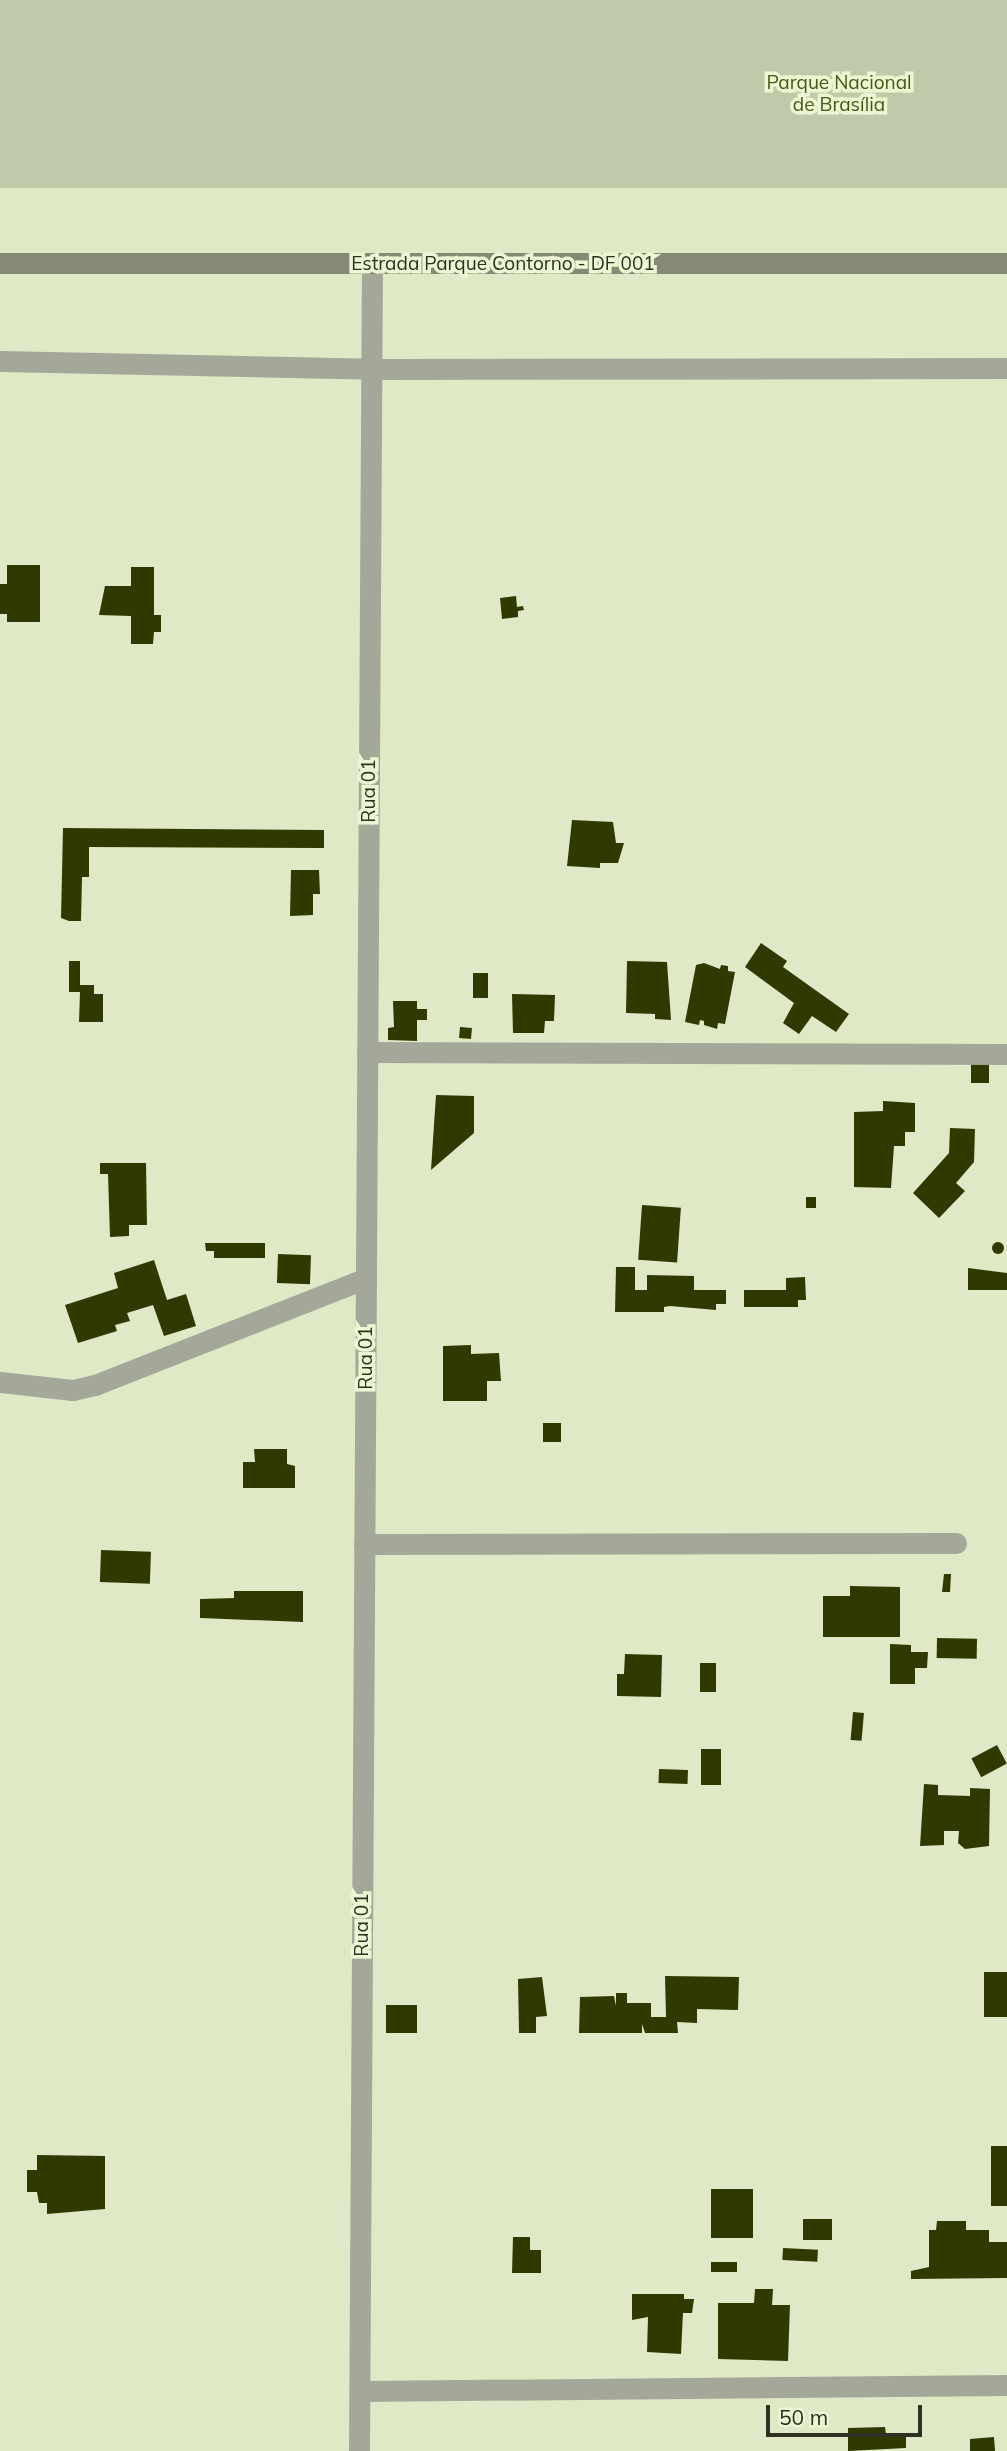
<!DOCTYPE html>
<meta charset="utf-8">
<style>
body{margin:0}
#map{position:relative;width:1007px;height:2451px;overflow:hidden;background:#e0e9c6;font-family:Mulish,sans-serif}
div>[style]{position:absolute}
.green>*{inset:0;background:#c1caa8;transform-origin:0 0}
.building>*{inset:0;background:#2f3900;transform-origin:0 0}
.round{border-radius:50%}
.street>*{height:21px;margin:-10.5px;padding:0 10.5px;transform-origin:10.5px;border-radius:10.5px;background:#a4a899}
.secondary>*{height:21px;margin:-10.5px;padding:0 10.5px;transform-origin:10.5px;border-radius:10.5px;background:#848a75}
span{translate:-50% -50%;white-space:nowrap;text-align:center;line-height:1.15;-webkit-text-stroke:7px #edf6d3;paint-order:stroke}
.park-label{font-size:19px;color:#4a5615}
.street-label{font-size:19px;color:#2d3023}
.scale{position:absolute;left:766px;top:2405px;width:156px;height:32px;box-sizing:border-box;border:4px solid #2d3023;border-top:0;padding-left:9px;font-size:21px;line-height:24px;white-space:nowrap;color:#2d3023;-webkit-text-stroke:5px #edf6d3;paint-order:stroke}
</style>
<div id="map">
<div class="green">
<div style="left:0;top:0;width:1007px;height:188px"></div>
</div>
<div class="building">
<div style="clip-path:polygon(7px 565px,40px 565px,40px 622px,7px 622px,7px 614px,0 614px,0 584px,7px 584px)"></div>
<div style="clip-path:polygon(131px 567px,154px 567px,154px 615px,161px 615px,161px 632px,154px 632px,153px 644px,131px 644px,131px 616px,99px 615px,105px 586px,131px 586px)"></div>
<div style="clip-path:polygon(516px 596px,517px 607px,523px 606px,524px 610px,518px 611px,518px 617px,502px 619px,500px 598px)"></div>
<div style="clip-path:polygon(572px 820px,613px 822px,616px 843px,624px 843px,618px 863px,600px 863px,600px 868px,567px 866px)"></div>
<div style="clip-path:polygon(63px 828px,324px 830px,324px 848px,89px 847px,89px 877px,82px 877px,81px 921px,69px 921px,61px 918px)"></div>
<div style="clip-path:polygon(291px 870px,319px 870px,320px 894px,313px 894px,313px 915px,290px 916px)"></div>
<div style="clip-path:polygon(761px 943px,787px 961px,783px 967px,849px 1014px,836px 1032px,812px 1016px,799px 1034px,783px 1023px,794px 1003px,745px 967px)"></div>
<div style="clip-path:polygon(69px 961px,80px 961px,80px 985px,94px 985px,94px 994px,103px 994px,103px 1022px,79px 1022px,80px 992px,69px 992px)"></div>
<div style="clip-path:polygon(627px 961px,667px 962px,671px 1020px,655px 1019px,655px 1014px,626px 1013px)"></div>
<div style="clip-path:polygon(704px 963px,720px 969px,721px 965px,728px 966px,728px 971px,735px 972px,725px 1024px,718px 1023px,717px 1029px,704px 1025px,704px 1021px,700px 1020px,699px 1025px,685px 1022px,696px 965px)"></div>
<div style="left:473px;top:973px;width:15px;height:25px"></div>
<div style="clip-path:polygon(512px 994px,555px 995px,554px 1021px,545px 1021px,544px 1033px,513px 1033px)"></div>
<div style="clip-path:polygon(393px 1001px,417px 1001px,417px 1009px,427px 1009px,427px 1020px,417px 1020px,417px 1041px,388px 1040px,388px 1028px,394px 1027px)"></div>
<div style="left:460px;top:1027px;width:12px;height:11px;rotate:5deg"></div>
<div style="left:989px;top:1064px;width:19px;height:18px;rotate:90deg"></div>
<div style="clip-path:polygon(436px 1095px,474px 1096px,474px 1133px,431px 1170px)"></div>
<div style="clip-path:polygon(883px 1101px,915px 1103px,915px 1132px,905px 1132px,905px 1146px,894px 1146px,891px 1188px,854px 1187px,854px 1112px,883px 1111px)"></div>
<div style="clip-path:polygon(950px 1128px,975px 1129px,974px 1162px,956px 1183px,965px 1191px,939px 1218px,913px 1193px,949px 1153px)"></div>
<div style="clip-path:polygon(100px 1163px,146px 1163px,147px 1225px,129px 1225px,129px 1236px,110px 1237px,108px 1174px,100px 1174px)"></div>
<div style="left:806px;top:1197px;width:10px;height:11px"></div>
<div style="left:642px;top:1205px;width:39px;height:55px;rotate:4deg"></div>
<div class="round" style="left:992px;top:1242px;width:12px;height:12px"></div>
<div style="clip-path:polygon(205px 1243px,265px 1243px,265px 1258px,214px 1258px,214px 1251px,206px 1251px)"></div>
<div style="left:278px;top:1254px;width:33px;height:29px;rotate:2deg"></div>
<div style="clip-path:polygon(154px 1260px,167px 1300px,186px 1294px,196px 1326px,164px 1336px,153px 1305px,127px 1313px,130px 1321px,115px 1325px,117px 1331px,78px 1343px,65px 1305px,118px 1288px,114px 1273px)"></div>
<div style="clip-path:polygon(616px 1267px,635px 1267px,635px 1290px,647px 1290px,647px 1275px,694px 1276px,694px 1290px,726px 1290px,726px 1304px,716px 1304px,716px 1310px,670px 1306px,664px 1307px,664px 1312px,615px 1312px)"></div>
<div style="clip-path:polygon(968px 1268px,1007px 1273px,1007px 1290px,968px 1290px)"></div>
<div style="clip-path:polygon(805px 1277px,806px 1300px,798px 1300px,798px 1307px,744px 1307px,744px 1290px,786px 1290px,786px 1278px)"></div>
<div style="clip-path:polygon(471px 1345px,471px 1354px,499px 1353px,501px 1381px,487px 1381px,487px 1401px,443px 1401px,443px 1346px)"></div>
<div style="left:543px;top:1423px;width:18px;height:19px"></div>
<div style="clip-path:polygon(254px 1449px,287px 1449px,287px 1464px,295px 1466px,295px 1488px,243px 1488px,243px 1462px,255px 1462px)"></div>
<div style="left:101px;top:1550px;width:50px;height:32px;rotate:2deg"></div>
<div style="clip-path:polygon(944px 1574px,951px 1574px,950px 1592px,942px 1592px)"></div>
<div style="clip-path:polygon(850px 1586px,900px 1587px,900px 1637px,823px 1637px,823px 1596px,850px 1596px)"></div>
<div style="clip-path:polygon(234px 1591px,303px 1591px,303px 1622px,200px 1618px,200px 1599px,234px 1598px)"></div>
<div style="left:937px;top:1638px;width:40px;height:20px;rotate:1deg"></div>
<div style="clip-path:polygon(890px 1644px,911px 1645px,911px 1652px,928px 1652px,927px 1668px,915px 1668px,915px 1684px,890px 1684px)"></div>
<div style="clip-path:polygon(625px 1654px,662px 1655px,661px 1697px,617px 1696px,617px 1674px,624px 1674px)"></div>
<div style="left:700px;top:1663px;width:16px;height:29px"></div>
<div style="left:853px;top:1712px;width:11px;height:28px;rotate:5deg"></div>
<div style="left:997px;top:1745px;width:21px;height:29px;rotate:62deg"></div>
<div style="left:701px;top:1749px;width:20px;height:36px"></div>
<div style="left:659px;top:1769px;width:29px;height:14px;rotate:2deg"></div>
<div style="clip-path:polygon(924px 1784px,938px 1785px,938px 1795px,970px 1796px,970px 1788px,990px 1789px,989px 1846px,965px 1849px,958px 1843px,959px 1831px,944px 1831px,944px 1845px,920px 1846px)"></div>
<div style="left:984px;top:1972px;width:23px;height:45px"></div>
<div style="clip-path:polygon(665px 1976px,739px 1977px,738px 2010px,697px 2009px,697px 2023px,677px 2022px,678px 2033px,645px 2033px,642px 2024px,642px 2033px,579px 2033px,580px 1997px,614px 1996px,616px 2006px,616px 1993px,627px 1993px,627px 2003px,651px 2003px,651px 2017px,666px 2017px)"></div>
<div style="clip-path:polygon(542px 1977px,547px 2016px,536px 2017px,536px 2033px,519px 2033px,518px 1979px)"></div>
<div style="left:386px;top:2005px;width:31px;height:28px"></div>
<div style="left:991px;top:2146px;width:16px;height:60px"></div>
<div style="clip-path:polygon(37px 2155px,105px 2156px,105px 2209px,47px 2214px,47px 2203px,39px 2203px,37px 2192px,27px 2192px,27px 2170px,37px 2170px)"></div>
<div style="left:711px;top:2189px;width:42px;height:49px"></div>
<div style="left:803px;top:2219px;width:29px;height:21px"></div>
<div style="clip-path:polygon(937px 2221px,966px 2221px,966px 2230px,989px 2230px,989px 2242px,1007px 2242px,1007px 2278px,911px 2279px,911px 2271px,929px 2267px,929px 2230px,936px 2230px)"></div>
<div style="clip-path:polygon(513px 2237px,530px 2237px,530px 2250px,541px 2250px,541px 2273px,512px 2273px)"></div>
<div style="left:783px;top:2248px;width:35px;height:12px;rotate:3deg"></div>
<div style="left:711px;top:2262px;width:26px;height:10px"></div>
<div style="clip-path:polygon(755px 2289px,773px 2289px,772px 2305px,790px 2305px,788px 2361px,718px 2359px,718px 2303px,754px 2303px)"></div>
<div style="clip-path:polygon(632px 2294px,684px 2294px,684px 2299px,694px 2299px,692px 2313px,683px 2313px,681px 2354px,647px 2352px,648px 2317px,632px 2320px)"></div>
<div style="clip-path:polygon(885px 2427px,886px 2434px,906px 2435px,906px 2448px,848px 2451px,848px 2428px)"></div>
<div style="clip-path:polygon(994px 2437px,995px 2451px,970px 2451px,970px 2439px)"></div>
</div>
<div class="street">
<div style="left:0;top:361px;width:371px;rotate:1.2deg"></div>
<div style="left:371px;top:369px;width:636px;rotate:-0.09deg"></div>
<div style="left:367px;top:1052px;width:639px;rotate:0.18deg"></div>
<div style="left:0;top:1382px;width:73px;rotate:6.3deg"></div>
<div style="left:73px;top:1390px;width:23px;rotate:-13deg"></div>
<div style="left:95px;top:1385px;width:291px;rotate:-21.5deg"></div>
<div style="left:364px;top:1544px;width:592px;rotate:-0.1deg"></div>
<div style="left:360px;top:2391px;width:647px;rotate:-0.53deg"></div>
<div style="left:359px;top:2451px;width:2186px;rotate:-89.66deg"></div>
</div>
<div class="secondary">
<div style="left:0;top:263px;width:1007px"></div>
</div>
<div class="park-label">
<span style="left:839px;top:94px">Parque Nacional<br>de Brasília</span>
</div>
<div class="street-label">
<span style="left:503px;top:264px">Estrada Parque Contorno - DF 001</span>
<span style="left:369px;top:791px;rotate:-90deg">Rua 01</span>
<span style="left:366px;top:1358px;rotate:-90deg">Rua 01</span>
<span style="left:362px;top:1925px;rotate:-90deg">Rua 01</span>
</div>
<div class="scale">50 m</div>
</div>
